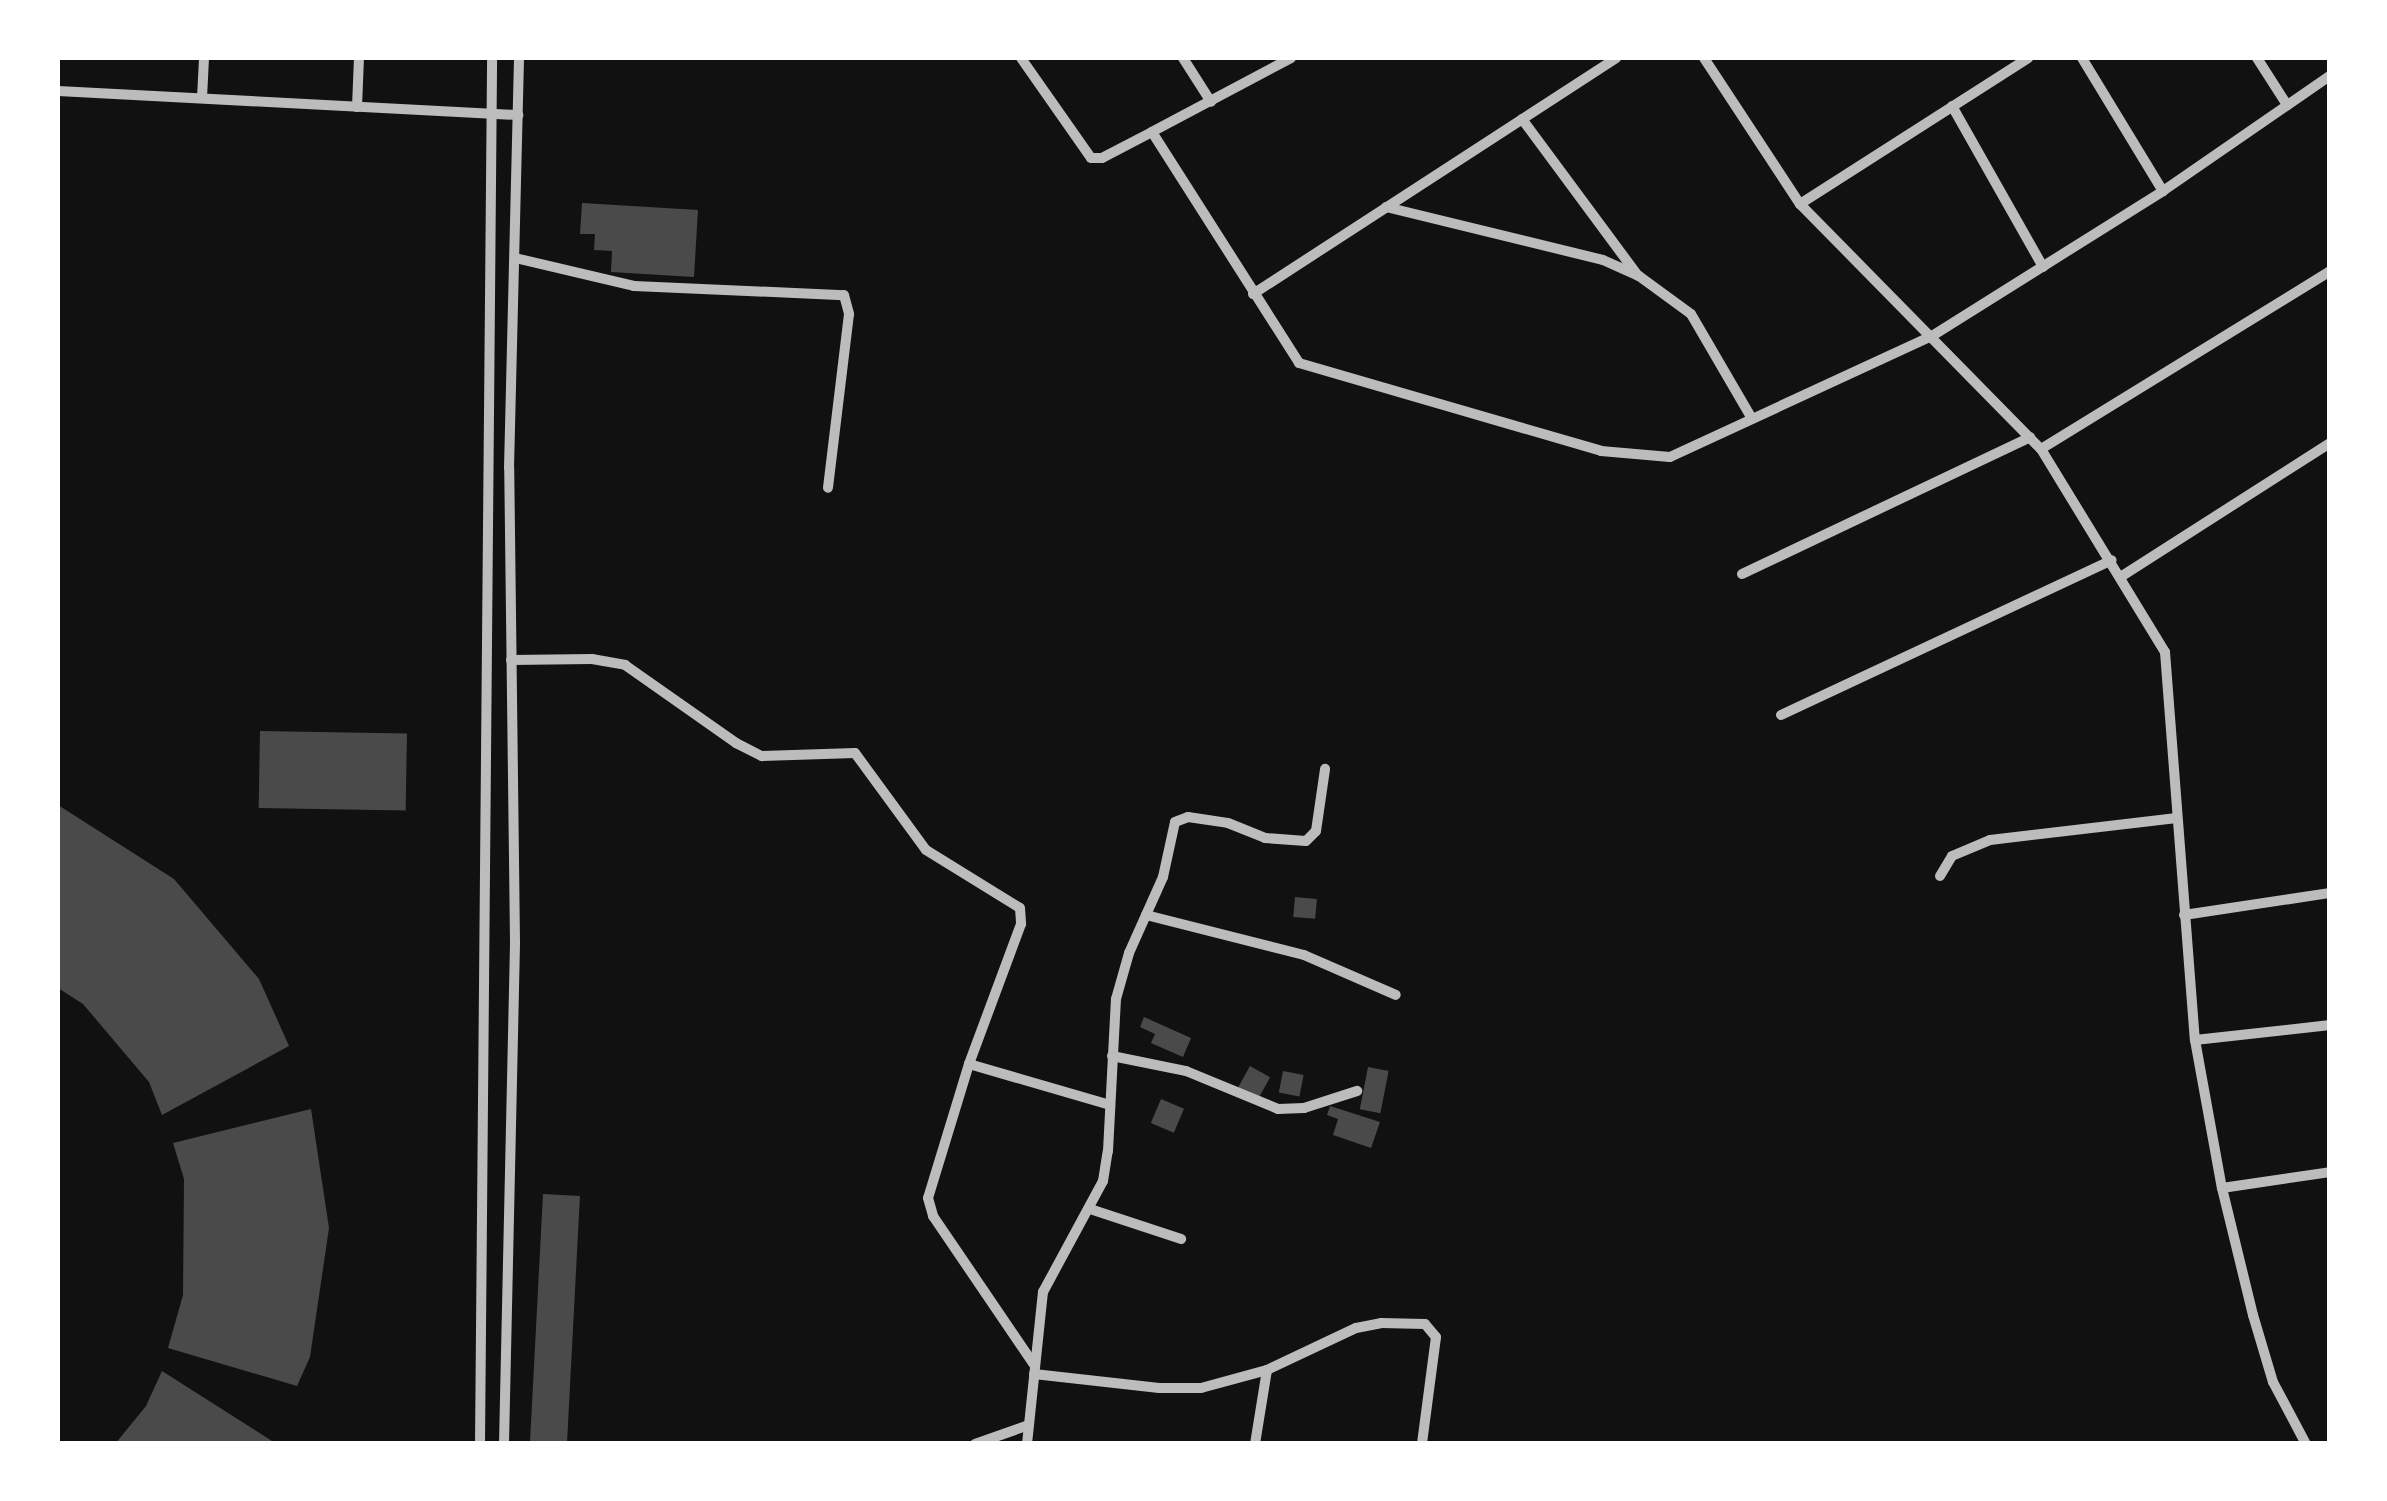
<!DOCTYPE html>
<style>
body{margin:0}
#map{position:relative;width:2387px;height:1501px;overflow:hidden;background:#111;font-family:"Alegreya Sans",sans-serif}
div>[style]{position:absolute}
.building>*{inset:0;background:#4a4a4a;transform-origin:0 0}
.minor>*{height:10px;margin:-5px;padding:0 5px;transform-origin:5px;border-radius:5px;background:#bcbcbc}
span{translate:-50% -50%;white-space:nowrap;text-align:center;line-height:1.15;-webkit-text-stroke:10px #fff;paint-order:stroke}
.frame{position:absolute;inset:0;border:60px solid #fff;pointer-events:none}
</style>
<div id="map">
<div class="building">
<div style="clip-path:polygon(582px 203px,698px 210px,694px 277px,611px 272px,612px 251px,594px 250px,595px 234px,580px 234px)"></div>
<div style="left:260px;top:731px;width:147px;height:77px;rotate:1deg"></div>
<div style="clip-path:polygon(58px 805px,174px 879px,259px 979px,289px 1046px,162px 1115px,149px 1082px,83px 1004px,58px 988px)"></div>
<div style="left:1295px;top:897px;width:22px;height:20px;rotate:5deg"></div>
<div style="clip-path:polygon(1144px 1017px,1191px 1038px,1183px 1057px,1151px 1043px,1155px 1034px,1140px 1027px)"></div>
<div style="left:1250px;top:1066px;width:23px;height:26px;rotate:29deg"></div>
<div style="left:1368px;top:1067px;width:21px;height:43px;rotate:11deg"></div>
<div style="left:1283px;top:1071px;width:21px;height:22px;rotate:11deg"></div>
<div style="left:1161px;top:1099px;width:25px;height:26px;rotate:23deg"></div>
<div style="clip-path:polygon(1330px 1106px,1380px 1122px,1371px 1148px,1333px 1135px,1338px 1119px,1327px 1115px)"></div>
<div style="clip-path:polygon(311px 1109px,329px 1228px,310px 1357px,297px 1386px,168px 1348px,183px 1295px,184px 1179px,173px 1143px)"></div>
<div style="left:543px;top:1194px;width:37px;height:250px;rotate:3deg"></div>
<div style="clip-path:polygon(162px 1371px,272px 1441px,270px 1444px,115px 1444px,146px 1406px)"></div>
</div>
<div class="minor">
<div style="left:1021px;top:58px;width:122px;rotate:55deg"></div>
<div style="left:1091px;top:158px;width:11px"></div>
<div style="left:1102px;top:158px;width:56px;rotate:-27.5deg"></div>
<div style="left:1183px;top:58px;width:52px;rotate:57.5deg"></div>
<div style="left:1291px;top:58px;width:157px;rotate:152deg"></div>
<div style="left:1152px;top:132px;width:274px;rotate:57.5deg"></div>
<div style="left:1299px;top:363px;width:315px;rotate:16.2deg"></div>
<div style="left:1601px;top:451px;width:69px;rotate:5deg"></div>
<div style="left:1670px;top:457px;width:289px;rotate:-24.8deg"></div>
<div style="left:1932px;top:336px;width:273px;rotate:-32.1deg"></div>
<div style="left:2163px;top:191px;width:203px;rotate:-34.6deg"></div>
<div style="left:1704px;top:58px;width:175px;rotate:56.7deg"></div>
<div style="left:1800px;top:204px;width:344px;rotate:45.5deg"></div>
<div style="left:2041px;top:449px;width:238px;rotate:58.6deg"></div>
<div style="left:2165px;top:652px;width:389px;rotate:85.6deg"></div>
<div style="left:2195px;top:1040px;width:150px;rotate:79.7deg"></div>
<div style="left:2222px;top:1188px;width:131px;rotate:76.3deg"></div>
<div style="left:2253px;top:1315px;width:70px;rotate:73.4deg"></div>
<div style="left:2273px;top:1382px;width:70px;rotate:62deg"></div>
<div style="left:2082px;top:58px;width:156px;rotate:58.7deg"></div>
<div style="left:2257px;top:58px;width:56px;rotate:57.4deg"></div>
<div style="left:58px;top:91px;width:461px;rotate:3deg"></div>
<div style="left:202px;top:98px;width:40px;rotate:-87.1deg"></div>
<div style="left:1952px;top:106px;width:185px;rotate:60.5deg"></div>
<div style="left:357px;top:107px;width:49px;rotate:-87.7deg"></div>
<div style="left:1522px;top:119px;width:195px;rotate:53.5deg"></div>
<div style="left:1800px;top:204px;width:271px;rotate:-32.6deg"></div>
<div style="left:1386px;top:207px;width:223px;rotate:13.7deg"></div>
<div style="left:1603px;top:260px;width:39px;rotate:24deg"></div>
<div style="left:1639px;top:276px;width:64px;rotate:36.2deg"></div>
<div style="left:1691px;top:314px;width:121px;rotate:59.8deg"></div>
<div style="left:515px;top:258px;width:122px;rotate:13.2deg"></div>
<div style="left:634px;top:286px;width:210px;rotate:2.5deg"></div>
<div style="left:844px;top:295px;width:20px;rotate:75deg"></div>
<div style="left:849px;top:314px;width:175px;rotate:96.9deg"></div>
<div style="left:1253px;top:294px;width:433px;rotate:-33deg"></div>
<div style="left:2041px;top:449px;width:339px;rotate:-31.6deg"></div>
<div style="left:1742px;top:574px;width:319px;rotate:-25.4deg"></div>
<div style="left:2122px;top:576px;width:247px;rotate:-32.6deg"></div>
<div style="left:511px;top:660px;width:81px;rotate:-0.7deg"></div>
<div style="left:592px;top:659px;width:34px;rotate:10deg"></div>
<div style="left:625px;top:665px;width:136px;rotate:35.1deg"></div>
<div style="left:736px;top:743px;width:29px;rotate:27deg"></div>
<div style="left:762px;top:756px;width:93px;rotate:-1.8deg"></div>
<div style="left:855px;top:753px;width:120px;rotate:53.8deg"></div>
<div style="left:926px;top:850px;width:110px;rotate:31.7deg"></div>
<div style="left:1020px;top:908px;width:16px;rotate:86deg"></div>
<div style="left:1021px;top:924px;width:149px;rotate:110.4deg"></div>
<div style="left:969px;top:1064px;width:140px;rotate:107deg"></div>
<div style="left:928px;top:1198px;width:19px;rotate:74deg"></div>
<div style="left:933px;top:1216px;width:181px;rotate:55.8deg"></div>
<div style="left:1781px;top:715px;width:365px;rotate:-25.1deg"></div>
<div style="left:1940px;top:876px;width:23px;rotate:-59deg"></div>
<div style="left:1952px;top:856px;width:41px;rotate:-22.8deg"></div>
<div style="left:1990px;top:840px;width:188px;rotate:-6.7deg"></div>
<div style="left:1146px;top:915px;width:163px;rotate:14.2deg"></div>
<div style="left:1304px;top:955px;width:100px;rotate:23.5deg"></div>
<div style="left:2184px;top:915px;width:148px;rotate:-8.6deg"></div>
<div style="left:2195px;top:1040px;width:136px;rotate:-6.3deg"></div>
<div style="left:1112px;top:1056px;width:76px;rotate:11.5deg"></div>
<div style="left:1186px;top:1071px;width:100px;rotate:22.4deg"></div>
<div style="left:1278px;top:1109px;width:26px;rotate:-2deg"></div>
<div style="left:1304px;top:1108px;width:56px;rotate:-17.8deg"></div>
<div style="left:969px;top:1064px;width:147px;rotate:16.2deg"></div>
<div style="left:2222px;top:1188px;width:109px;rotate:-8.4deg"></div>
<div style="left:1090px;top:1209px;width:96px;rotate:18.2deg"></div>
<div style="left:1034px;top:1374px;width:126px;rotate:6.4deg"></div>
<div style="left:1159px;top:1388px;width:42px"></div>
<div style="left:1201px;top:1388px;width:68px;rotate:-15.3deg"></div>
<div style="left:1267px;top:1370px;width:98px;rotate:-25.3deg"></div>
<div style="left:1356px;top:1328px;width:25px;rotate:-11deg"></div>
<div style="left:1381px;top:1323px;width:44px;rotate:1.3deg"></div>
<div style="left:1425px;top:1324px;width:17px;rotate:50deg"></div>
<div style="left:1436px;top:1337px;width:108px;rotate:97.5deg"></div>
<div style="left:480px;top:1444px;width:1386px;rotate:-89.5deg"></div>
<div style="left:504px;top:1444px;width:502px;rotate:-88.74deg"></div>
<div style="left:515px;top:942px;width:474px;rotate:-90.7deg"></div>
<div style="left:509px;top:468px;width:410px;rotate:-88.6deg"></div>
<div style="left:975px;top:1444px;width:57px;rotate:-19.4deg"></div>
<div style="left:1027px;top:1444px;width:153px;rotate:-84deg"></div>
<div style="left:1043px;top:1292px;width:126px;rotate:-61.6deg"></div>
<div style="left:1103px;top:1181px;width:30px;rotate:-81deg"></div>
<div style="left:1108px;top:1151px;width:152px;rotate:-87deg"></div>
<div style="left:1116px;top:999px;width:48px;rotate:-74.2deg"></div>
<div style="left:1129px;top:953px;width:83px;rotate:-65.9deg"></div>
<div style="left:1163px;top:877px;width:56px;rotate:-77.7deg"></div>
<div style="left:1175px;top:822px;width:14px;rotate:-21deg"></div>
<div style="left:1188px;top:817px;width:40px;rotate:8.5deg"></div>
<div style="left:1228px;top:823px;width:40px;rotate:22deg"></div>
<div style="left:1265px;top:838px;width:41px;rotate:4.2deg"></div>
<div style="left:1306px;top:841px;width:14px;rotate:-45deg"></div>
<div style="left:1316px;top:831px;width:63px;rotate:-81.7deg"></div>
<div style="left:1255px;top:1444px;width:75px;rotate:-80.8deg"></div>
</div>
<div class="frame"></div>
</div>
